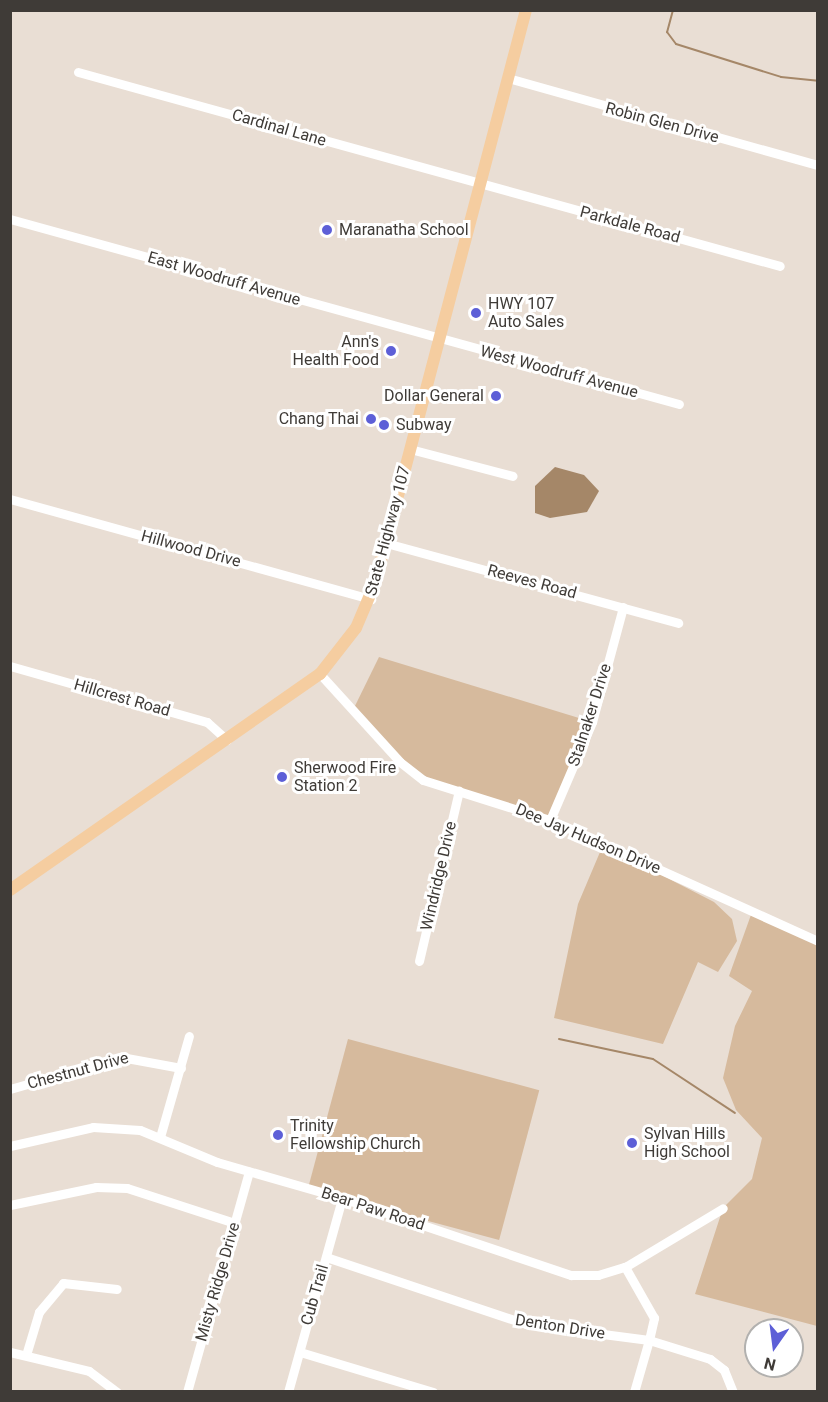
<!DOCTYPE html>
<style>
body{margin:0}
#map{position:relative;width:828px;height:1402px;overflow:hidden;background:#e9ded4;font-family:Roboto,sans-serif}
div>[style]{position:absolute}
.green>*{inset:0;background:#d6ba9d;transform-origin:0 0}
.water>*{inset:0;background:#a58768}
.stream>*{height:2px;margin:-1px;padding:0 1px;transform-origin:1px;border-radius:1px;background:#a58768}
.minor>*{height:9px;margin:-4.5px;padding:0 4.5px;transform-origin:4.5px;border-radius:4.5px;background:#fff}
.major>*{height:12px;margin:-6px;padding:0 6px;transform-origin:6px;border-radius:6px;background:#f5cda0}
.dots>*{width:16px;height:16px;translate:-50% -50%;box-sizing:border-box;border:3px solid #fff;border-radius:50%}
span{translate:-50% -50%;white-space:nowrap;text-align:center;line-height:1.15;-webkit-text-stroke:6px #fff;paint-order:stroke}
.street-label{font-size:16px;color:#3f3b37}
.poi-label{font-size:16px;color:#3f3b37}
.left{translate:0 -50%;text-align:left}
.right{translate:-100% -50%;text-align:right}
.frame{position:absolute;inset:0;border:12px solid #3f3b37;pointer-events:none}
.north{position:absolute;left:744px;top:1318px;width:60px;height:60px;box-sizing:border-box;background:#fff;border:2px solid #b2b1af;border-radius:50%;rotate:194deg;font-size:16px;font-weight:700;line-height:24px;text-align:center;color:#3f3b37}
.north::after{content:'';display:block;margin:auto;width:21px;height:27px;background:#5d5fd7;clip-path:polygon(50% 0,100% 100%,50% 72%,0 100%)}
</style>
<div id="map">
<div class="green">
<div style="clip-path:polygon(379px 657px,592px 722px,550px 820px,423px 780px,353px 710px)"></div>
<div style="clip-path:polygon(603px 845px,714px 902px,732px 919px,737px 941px,718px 972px,698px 962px,663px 1044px,554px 1018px,578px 904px)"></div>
<div style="clip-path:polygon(752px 912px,817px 941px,817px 1326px,695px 1294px,723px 1208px,752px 1179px,762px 1138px,736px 1110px,723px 1078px,735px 1026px,752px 991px,729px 976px)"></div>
<div style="left:348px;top:1039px;width:198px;height:155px;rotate:15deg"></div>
</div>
<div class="water">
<div style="clip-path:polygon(555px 467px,584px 475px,599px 491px,587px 512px,550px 518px,535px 513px,535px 486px)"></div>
</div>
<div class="stream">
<div style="left:673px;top:10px;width:23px;rotate:105deg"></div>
<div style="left:667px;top:32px;width:15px;rotate:53deg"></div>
<div style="left:676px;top:44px;width:110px;rotate:17.4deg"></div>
<div style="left:781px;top:77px;width:37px;rotate:6deg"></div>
<div style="left:559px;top:1039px;width:96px;rotate:12deg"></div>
<div style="left:653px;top:1059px;width:98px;rotate:33.4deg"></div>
</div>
<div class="minor">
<div style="left:78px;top:72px;width:728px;rotate:15.45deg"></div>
<div style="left:508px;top:78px;width:322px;rotate:15.7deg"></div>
<div style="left:10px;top:219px;width:694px;rotate:15.46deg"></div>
<div style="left:410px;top:449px;width:106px;rotate:14.7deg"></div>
<div style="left:10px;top:499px;width:375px;rotate:15.5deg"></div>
<div style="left:386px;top:543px;width:303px;rotate:15.3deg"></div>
<div style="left:10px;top:666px;width:205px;rotate:15.9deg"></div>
<div style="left:207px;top:722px;width:27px;rotate:42deg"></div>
<div style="left:320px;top:674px;width:119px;rotate:47.7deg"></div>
<div style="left:400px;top:762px;width:29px;rotate:38deg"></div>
<div style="left:423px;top:780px;width:133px;rotate:17.5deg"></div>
<div style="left:550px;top:820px;width:294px;rotate:24.3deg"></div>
<div style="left:550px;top:820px;width:107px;rotate:-66.8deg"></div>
<div style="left:592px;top:722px;width:119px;rotate:-74.9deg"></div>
<div style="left:419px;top:961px;width:175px;rotate:-76.8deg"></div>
<div style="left:10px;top:1089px;width:116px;rotate:-16.1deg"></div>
<div style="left:121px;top:1057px;width:61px;rotate:10.4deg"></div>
<div style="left:160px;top:1137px;width:105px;rotate:-74deg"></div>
<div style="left:10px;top:1146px;width:85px;rotate:-12.9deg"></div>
<div style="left:93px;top:1127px;width:47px;rotate:3.7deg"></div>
<div style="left:140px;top:1130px;width:83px;rotate:22.6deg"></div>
<div style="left:217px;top:1162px;width:130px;rotate:16.1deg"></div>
<div style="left:342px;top:1198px;width:242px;rotate:18.6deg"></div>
<div style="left:571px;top:1275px;width:27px"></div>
<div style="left:598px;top:1275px;width:28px;rotate:-17deg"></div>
<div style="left:625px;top:1267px;width:114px;rotate:-31deg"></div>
<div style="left:10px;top:1205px;width:88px;rotate:-11.8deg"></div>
<div style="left:96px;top:1187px;width:31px;rotate:2deg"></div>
<div style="left:127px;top:1188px;width:114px;rotate:18deg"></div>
<div style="left:326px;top:1257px;width:211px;rotate:18.5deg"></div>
<div style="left:526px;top:1324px;width:124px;rotate:7.4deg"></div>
<div style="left:649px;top:1340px;width:23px;rotate:-77deg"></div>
<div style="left:654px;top:1318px;width:59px;rotate:-119.6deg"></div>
<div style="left:10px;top:1352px;width:81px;rotate:13.5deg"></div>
<div style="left:89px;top:1371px;width:35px;rotate:37deg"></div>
<div style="left:300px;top:1352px;width:139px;rotate:16.7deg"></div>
<div style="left:26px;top:1355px;width:45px;rotate:-73.2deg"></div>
<div style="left:39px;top:1312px;width:38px;rotate:-50deg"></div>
<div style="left:63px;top:1283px;width:54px;rotate:6.3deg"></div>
<div style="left:187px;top:1392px;width:229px;rotate:-74.3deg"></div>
<div style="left:288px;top:1392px;width:201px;rotate:-74.4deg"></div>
<div style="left:634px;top:1392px;width:54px;rotate:-73.9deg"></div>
<div style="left:649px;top:1340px;width:64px;rotate:17.3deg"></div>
<div style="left:710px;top:1359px;width:18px;rotate:38deg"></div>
<div style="left:724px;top:1370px;width:24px;rotate:68deg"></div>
</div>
<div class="major">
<div style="left:10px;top:890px;width:378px;rotate:-34.9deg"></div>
<div style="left:320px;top:674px;width:58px;rotate:-52deg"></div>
<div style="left:356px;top:628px;width:49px;rotate:-67.1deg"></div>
<div style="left:375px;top:583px;width:593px;rotate:-75.24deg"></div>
</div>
<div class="dots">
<div style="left:327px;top:230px;background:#5d5fd7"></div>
<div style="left:476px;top:313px;background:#5d5fd7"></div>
<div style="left:391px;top:351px;background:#5d5fd7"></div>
<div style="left:496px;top:396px;background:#5d5fd7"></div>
<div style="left:371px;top:419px;background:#5d5fd7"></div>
<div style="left:384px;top:425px;background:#5d5fd7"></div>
<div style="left:282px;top:777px;background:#5d5fd7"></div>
<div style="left:278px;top:1135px;background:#5d5fd7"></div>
<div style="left:632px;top:1143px;background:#5d5fd7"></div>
</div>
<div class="street-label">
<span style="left:662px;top:123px;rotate:15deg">Robin Glen Drive</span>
<span style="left:279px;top:128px;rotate:16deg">Cardinal Lane</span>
<span style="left:630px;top:225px;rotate:15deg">Parkdale Road</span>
<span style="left:224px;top:279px;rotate:16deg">East Woodruff Avenue</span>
<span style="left:559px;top:372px;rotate:15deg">West Woodruff Avenue</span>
<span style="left:388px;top:531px;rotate:-75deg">State Highway 107</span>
<span style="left:191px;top:549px;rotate:15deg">Hillwood Drive</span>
<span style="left:532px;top:582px;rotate:15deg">Reeves Road</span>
<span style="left:122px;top:698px;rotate:16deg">Hillcrest Road</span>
<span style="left:590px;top:715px;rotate:-72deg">Stalnaker Drive</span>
<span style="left:588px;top:839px;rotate:23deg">Dee Jay Hudson Drive</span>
<span style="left:439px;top:876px;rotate:-77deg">Windridge Drive</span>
<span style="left:78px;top:1071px;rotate:-15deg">Chestnut Drive</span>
<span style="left:373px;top:1209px;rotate:18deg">Bear Paw Road</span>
<span style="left:218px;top:1282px;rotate:-74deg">Misty Ridge Drive</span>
<span style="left:315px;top:1295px;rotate:-74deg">Cub Trail</span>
<span style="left:560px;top:1327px;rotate:9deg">Denton Drive</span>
</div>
<div class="poi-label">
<span class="left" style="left:339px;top:230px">Maranatha School</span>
<span class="left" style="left:488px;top:313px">HWY 107<br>Auto Sales</span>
<span class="right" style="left:379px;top:351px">Ann's<br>Health Food</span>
<span class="right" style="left:484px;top:396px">Dollar General</span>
<span class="right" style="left:359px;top:419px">Chang Thai</span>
<span class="left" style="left:396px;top:425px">Subway</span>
<span class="left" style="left:294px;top:777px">Sherwood Fire<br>Station 2</span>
<span class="left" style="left:290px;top:1135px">Trinity<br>Fellowship Church</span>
<span class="left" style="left:644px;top:1143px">Sylvan Hills<br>High School</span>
</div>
<div class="frame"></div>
<div class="north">N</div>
</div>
